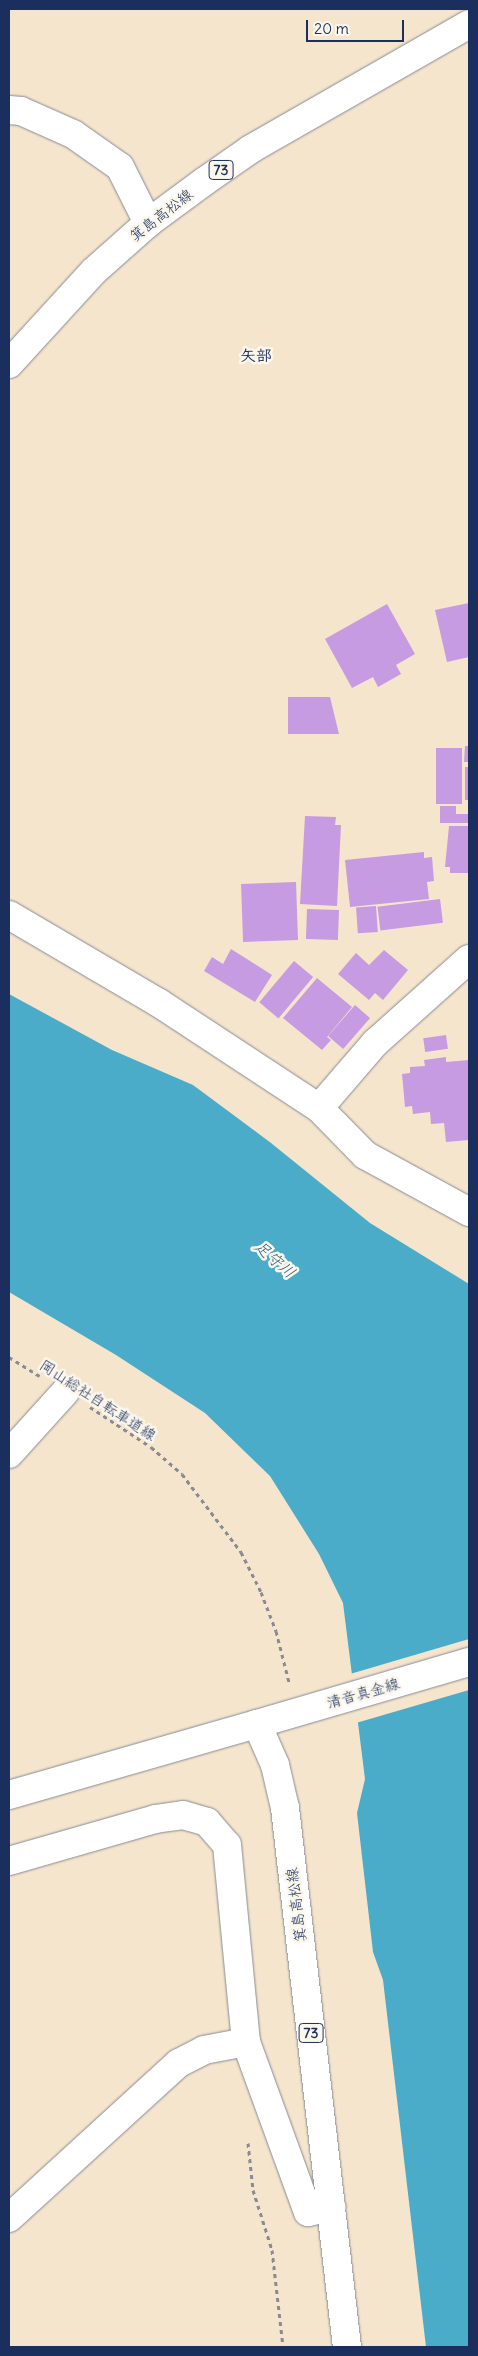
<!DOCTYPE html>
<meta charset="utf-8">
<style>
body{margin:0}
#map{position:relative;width:478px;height:2356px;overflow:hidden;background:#f5e5cc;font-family:Delius,"Klee One",sans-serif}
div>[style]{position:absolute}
.water>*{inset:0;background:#4aacc9}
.pier>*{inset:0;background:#f5e5cc}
.building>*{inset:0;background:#c69be2;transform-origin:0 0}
.path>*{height:3px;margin-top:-1.5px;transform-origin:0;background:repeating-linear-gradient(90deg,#888a95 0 4px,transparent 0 8px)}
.roads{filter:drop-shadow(0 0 1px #888a95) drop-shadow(0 0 1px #888a95)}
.minor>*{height:28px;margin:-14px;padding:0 14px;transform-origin:14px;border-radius:14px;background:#fff}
.secondary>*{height:28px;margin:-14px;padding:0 14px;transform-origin:14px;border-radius:14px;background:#fff}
.primary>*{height:28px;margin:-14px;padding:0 14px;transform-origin:14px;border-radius:14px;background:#fff}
span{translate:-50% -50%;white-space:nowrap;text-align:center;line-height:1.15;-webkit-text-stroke:5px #fbf7ec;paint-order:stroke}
.shield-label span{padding:1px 4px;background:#fbf7ec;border:1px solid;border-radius:4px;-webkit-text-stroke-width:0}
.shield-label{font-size:14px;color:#1b2f5e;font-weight:700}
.street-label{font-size:15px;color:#1b2f5e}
.neighbourhood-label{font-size:16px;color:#1b2f5e;font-weight:700}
.water-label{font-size:16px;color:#2b5b83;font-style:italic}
.frame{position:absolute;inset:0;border:10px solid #1b2f5e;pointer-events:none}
.scale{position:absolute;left:306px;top:20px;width:98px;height:22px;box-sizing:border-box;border:2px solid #1b2f5e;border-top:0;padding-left:6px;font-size:15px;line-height:18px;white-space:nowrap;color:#1b2f5e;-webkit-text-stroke:4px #fbf7ec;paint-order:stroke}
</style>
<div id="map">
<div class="water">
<div style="clip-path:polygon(9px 994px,112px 1050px,193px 1085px,271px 1143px,370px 1223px,469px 1284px,469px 2347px,426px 2347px,383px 1980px,373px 1952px,357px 1813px,365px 1779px,343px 1603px,319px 1554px,270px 1476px,205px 1413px,116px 1355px,9px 1292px)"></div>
</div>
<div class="pier">
<div style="clip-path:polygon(469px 1639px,469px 1690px,356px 1723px,350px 1674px)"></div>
</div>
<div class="building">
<div style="clip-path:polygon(469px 603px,469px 657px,447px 662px,435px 610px)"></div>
<div style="clip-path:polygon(387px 604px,415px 654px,396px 665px,401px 674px,378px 687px,373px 677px,352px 688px,325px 639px)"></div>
<div style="clip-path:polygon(288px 697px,330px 697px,339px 734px,288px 734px)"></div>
<div style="clip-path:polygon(465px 746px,469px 746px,469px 762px,464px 762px)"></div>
<div style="left:436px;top:748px;width:26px;height:56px"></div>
<div style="left:465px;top:767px;width:4px;height:33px"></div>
<div style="clip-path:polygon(440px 806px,456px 806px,456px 814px,469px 814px,469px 823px,440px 823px)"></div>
<div style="clip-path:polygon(305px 816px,336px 817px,335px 825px,341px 825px,337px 906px,300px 904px)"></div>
<div style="clip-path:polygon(449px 826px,469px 826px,469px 873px,450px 873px,450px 867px,445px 867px)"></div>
<div style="clip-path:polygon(424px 852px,424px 858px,432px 857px,434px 881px,427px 882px,429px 899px,350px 907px,345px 860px)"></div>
<div style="left:296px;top:882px;width:58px;height:55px;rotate:88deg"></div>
<div style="left:440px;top:899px;width:24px;height:63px;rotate:83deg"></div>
<div style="left:376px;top:906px;width:26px;height:20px;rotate:86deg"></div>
<div style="left:307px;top:909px;width:32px;height:30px;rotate:2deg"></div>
<div style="clip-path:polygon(231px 949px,272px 975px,255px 1002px,204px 971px,212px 957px,223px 964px)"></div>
<div style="clip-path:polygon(384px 950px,408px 970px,383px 1000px,375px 993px,369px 1000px,338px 974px,356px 953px,369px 965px)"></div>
<div style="left:294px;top:961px;width:25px;height:54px;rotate:40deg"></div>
<div style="clip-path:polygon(317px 978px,352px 1007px,327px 1037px,331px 1040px,322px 1050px,283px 1018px)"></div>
<div style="left:355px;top:1005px;width:20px;height:41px;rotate:41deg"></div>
<div style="left:446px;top:1035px;width:14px;height:23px;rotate:82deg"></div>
<div style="clip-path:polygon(446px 1057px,446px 1062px,469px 1060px,469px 1140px,446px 1142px,444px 1123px,431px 1124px,430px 1112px,413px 1114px,412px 1106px,405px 1107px,402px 1074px,410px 1073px,410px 1067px,425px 1066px,424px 1060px)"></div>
</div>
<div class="path">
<div style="left:9px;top:1357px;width:36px;rotate:32deg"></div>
<div style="left:90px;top:1407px;width:73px;rotate:33.3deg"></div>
<div style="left:151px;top:1447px;width:41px;rotate:41.1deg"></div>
<div style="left:182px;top:1474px;width:98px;rotate:52.9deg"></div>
<div style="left:241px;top:1552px;width:45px;rotate:63.4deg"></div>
<div style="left:261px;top:1592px;width:42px;rotate:69deg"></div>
<div style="left:276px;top:1631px;width:53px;rotate:75.7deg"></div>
<div style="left:248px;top:2143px;width:47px;rotate:83.9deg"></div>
<div style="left:253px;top:2190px;width:63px;rotate:72.4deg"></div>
<div style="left:272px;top:2250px;width:98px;rotate:83.5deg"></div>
</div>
<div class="roads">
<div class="minor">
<div style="left:9px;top:110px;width:12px;rotate:5deg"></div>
<div style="left:21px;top:111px;width:57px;rotate:23.9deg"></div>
<div style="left:73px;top:134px;width:57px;rotate:35.1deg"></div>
<div style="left:120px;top:167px;width:63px;rotate:63.4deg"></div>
<div style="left:9px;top:915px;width:174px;rotate:30.4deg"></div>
<div style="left:159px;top:1003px;width:191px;rotate:33.3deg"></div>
<div style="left:319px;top:1108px;width:66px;rotate:45.6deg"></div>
<div style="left:365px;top:1155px;width:119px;rotate:28.7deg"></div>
<div style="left:319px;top:1108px;width:86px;rotate:-49.3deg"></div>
<div style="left:375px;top:1043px;width:126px;rotate:-41.8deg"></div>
<div style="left:9px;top:1454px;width:84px;rotate:-47.9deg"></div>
<div style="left:9px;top:1861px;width:152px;rotate:-16deg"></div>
<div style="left:155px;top:1819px;width:28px;rotate:-8deg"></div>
<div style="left:183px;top:1815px;width:25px;rotate:16deg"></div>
<div style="left:207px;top:1822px;width:30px;rotate:49deg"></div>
<div style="left:227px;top:1845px;width:198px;rotate:84.5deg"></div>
<div style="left:246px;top:2042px;width:181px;rotate:70deg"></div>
<div style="left:308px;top:2212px;width:24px;rotate:-12deg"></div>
<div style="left:9px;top:2218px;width:230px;rotate:-42.4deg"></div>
<div style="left:179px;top:2063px;width:28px;rotate:-27deg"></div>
<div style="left:204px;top:2050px;width:43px;rotate:-10.8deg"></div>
</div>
<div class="secondary">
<div style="left:257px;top:1724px;width:221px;rotate:-16.3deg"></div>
</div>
<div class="primary">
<div style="left:9px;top:364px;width:126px;rotate:-47.6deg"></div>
<div style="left:94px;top:271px;width:72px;rotate:-41.6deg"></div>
<div style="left:148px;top:223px;width:71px;rotate:-36.4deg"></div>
<div style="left:205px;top:181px;width:56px;rotate:-34.8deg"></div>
<div style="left:251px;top:149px;width:251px;rotate:-29.8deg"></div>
<div style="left:9px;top:1795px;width:258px;rotate:-16deg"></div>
<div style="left:257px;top:1724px;width:45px;rotate:66.3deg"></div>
<div style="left:275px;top:1765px;width:44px;rotate:76.9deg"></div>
<div style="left:285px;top:1808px;width:543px;rotate:83.44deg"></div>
</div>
</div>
<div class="shield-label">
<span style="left:221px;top:170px">73</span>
<span style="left:311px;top:2033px">73</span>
</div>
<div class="street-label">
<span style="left:161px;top:215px;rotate:-38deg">箕島高松線</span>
<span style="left:98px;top:1400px;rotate:33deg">岡山総社自転車道線</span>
<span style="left:363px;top:1693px;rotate:-16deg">清音真金線</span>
<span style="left:296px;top:1905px;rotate:-97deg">箕島高松線</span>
</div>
<div class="neighbourhood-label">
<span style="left:256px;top:355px">矢部</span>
</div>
<div class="water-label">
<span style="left:275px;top:1259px;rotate:41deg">足守川</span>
</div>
<div class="frame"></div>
<div class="scale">20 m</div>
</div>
